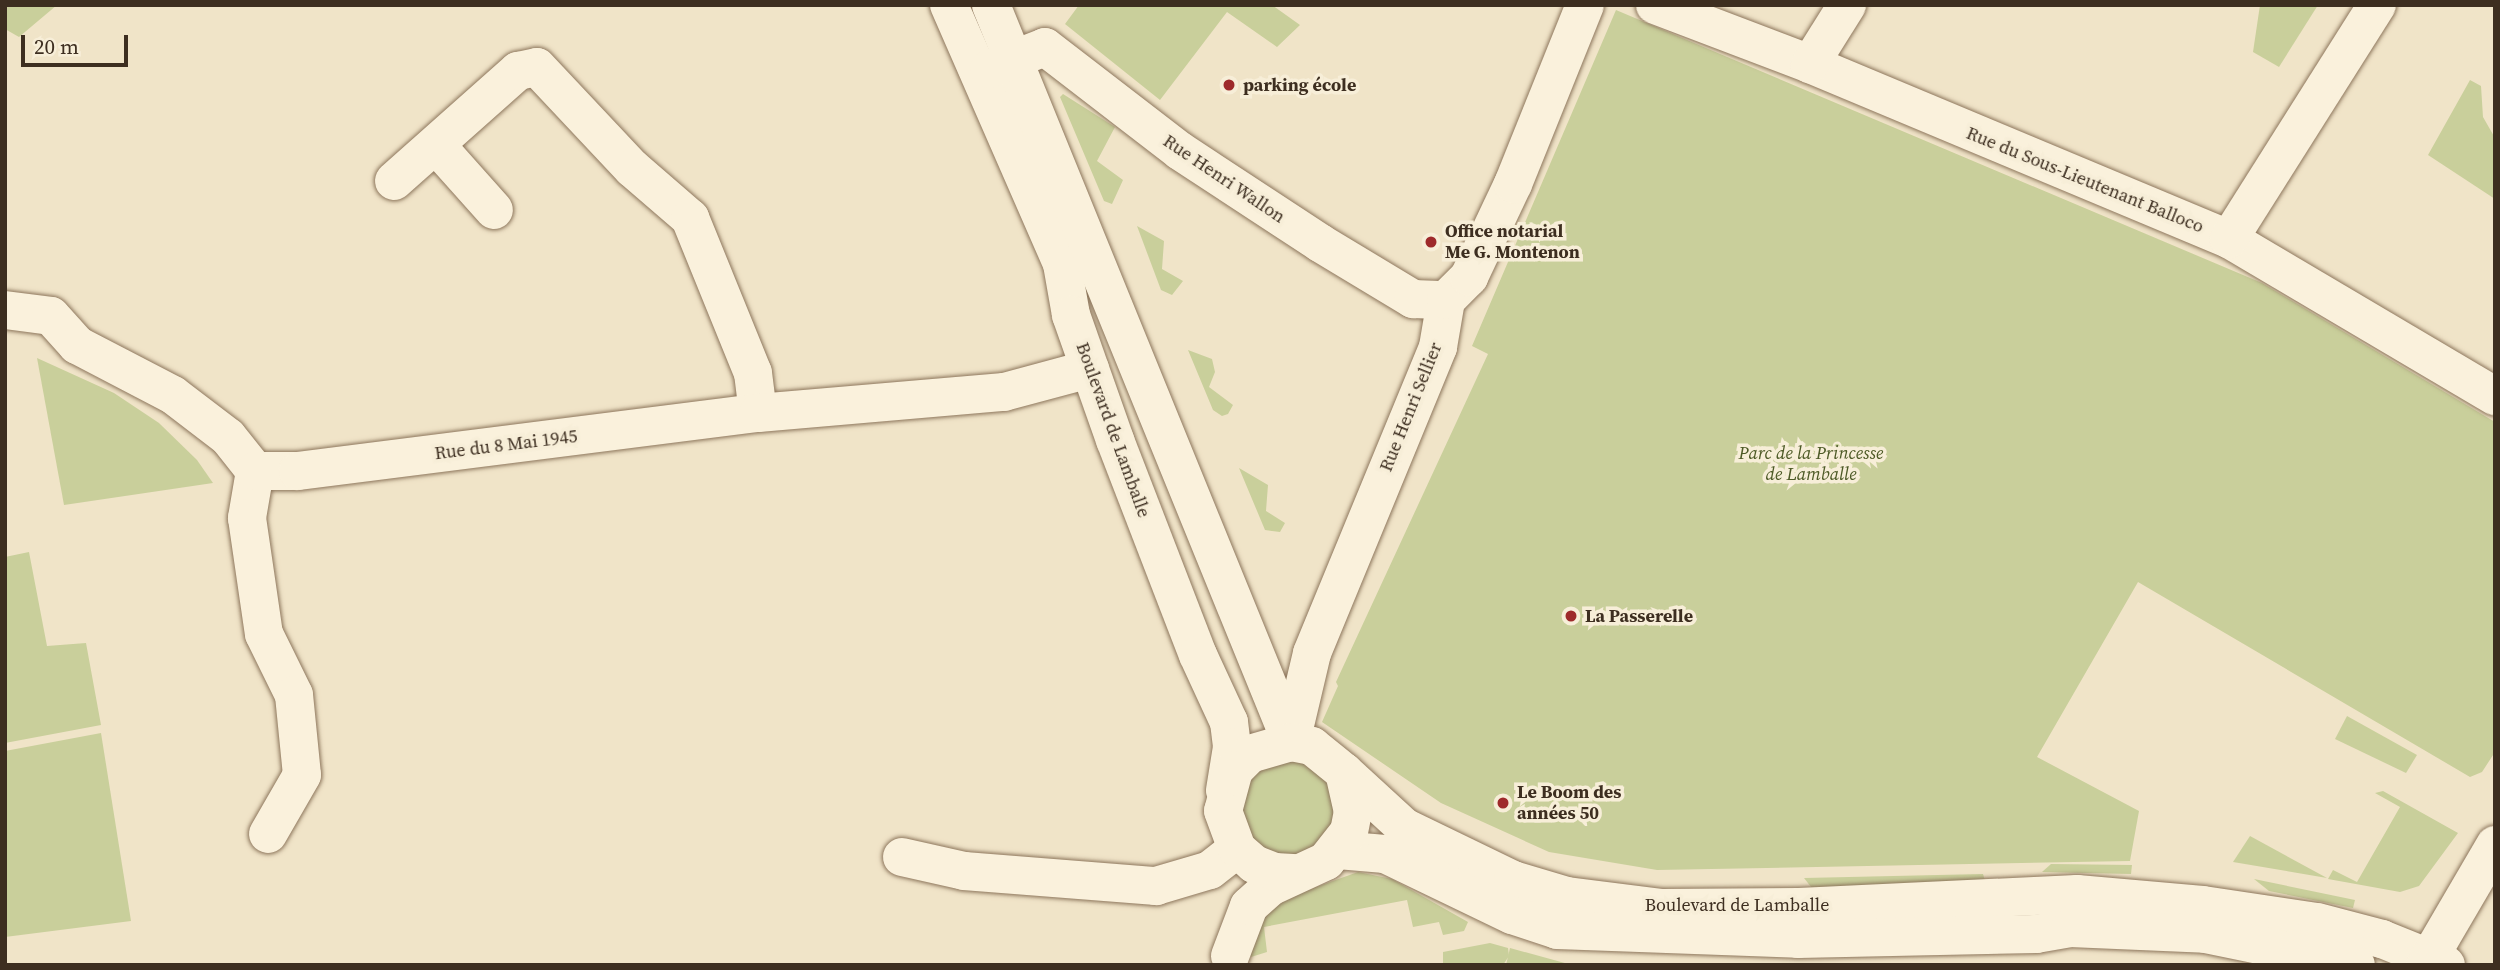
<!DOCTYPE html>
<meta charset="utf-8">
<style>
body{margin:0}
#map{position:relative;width:2500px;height:970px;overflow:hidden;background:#f0e4c8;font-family:"Source Serif 4",serif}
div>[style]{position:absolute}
.green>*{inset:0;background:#c9cf9b}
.round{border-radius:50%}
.roads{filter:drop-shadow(0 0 2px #8d765c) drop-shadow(0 0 2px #8d765c)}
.minor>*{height:38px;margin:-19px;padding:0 19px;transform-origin:19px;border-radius:19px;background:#faf1dc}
.dots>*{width:19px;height:19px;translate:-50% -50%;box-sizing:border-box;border:4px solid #f7eed8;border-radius:50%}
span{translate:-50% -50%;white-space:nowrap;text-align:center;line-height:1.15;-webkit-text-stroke:7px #f7eed8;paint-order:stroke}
.poi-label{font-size:18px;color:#3d2e20;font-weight:700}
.left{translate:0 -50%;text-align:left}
.street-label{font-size:18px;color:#3d2e20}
.park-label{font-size:18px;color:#4d5a26;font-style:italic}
.frame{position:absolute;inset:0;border:7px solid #3d2e20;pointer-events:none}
.scale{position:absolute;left:21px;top:35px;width:107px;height:32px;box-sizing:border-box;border:4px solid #3d2e20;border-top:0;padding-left:9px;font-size:21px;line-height:24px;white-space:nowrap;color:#3d2e20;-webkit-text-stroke:5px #f7eed8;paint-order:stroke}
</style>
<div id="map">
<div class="green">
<div style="clip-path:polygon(5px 5px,57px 5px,19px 37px,5px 29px)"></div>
<div style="clip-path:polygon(1079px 5px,1272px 5px,1300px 25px,1277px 47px,1227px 12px,1160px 100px,1065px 24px)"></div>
<div style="clip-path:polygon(2260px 5px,2318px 5px,2279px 67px,2253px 52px)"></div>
<div style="clip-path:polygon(1616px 10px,2262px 283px,2495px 422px,2495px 752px,2482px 772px,2470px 777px,2138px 582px,2037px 757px,2139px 811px,2130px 861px,1657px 870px,1549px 852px,1441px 803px,1322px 722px,1338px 686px,1336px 682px,1488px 354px,1472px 346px)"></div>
<div style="clip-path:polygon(2470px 80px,2481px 86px,2483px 117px,2495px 138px,2495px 199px,2428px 155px)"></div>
<div style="clip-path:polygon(1063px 94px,1115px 127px,1097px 161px,1123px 180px,1112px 204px,1104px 201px,1060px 97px)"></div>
<div style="clip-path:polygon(1137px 226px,1164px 241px,1162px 269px,1183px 281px,1172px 295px,1161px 290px)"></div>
<div style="clip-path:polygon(1188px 350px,1212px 359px,1215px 372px,1209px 387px,1233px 405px,1228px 414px,1222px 416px,1213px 410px)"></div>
<div style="clip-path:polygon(37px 358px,114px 393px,159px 423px,197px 460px,213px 483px,64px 505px)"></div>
<div style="clip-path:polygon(1239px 468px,1268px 485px,1266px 511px,1285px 523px,1280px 532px,1265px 530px)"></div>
<div style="clip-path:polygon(29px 552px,47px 646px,86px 643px,101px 725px,5px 743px,5px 557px)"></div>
<div style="clip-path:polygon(2347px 716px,2417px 755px,2406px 773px,2335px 739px)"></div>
<div style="clip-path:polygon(101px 733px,131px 921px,5px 937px,5px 751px)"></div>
<div class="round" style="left:1240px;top:759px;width:96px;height:96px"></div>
<div style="clip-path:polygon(2383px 791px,2458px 833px,2419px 886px,2400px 892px,2328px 879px,2333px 870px,2357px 882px,2400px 807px,2375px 793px)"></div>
<div style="clip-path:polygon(2250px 836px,2327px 878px,2233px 862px)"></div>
<div style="clip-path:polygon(2051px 864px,2132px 865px,2131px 874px,2042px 872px)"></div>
<div style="clip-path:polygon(1358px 872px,1392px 879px,1468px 922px,1464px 931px,1443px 935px,1439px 922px,1413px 927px,1407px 900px,1264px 927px,1267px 952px,1251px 957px,1249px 943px,1261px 913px,1288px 897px)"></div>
<div style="clip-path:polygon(1983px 874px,1986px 884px,1815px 892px,1804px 878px)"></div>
<div style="clip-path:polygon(2254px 879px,2355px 900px,2353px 908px,2269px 891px)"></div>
<div style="clip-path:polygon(1490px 943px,1508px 948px,1509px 956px,1503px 965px,1443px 965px,1443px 952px)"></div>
<div style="clip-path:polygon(1510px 948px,1572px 965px,1506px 965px)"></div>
</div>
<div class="roads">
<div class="minor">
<div style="left:949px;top:5px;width:283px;rotate:66.4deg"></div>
<div style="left:1062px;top:264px;width:52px;rotate:80deg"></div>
<div style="left:1071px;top:315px;width:133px;rotate:70.6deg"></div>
<div style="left:1115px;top:440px;width:230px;rotate:68.9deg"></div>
<div style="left:1198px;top:655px;width:74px;rotate:65.2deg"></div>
<div style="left:1229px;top:722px;width:25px;rotate:83deg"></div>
<div style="left:1232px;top:747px;width:44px;rotate:99.2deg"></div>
<div style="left:991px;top:5px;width:796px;rotate:67.85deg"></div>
<div style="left:1655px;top:5px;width:166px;rotate:20.8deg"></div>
<div style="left:1810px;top:64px;width:454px;rotate:22.7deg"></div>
<div style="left:2229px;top:239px;width:309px;rotate:30.6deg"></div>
<div style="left:1810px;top:64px;width:70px;rotate:-57.9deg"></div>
<div style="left:989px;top:69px;width:60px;rotate:-21.4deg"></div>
<div style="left:1045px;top:47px;width:170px;rotate:37.6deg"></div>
<div style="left:1180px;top:151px;width:168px;rotate:33.3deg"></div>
<div style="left:1320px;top:243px;width:109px;rotate:31.1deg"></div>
<div style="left:1413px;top:299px;width:33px;rotate:2deg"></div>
<div style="left:436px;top:145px;width:87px;rotate:48.3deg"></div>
<div style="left:394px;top:181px;width:166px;rotate:-41.6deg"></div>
<div style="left:518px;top:71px;width:19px;rotate:-12deg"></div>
<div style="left:537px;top:67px;width:139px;rotate:46.8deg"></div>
<div style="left:632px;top:168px;width:77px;rotate:40.8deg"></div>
<div style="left:690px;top:218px;width:167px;rotate:67.9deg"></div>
<div style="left:753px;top:373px;width:40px;rotate:82.9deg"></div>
<div style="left:2229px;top:239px;width:277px;rotate:-57.7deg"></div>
<div style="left:5px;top:310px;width:46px;rotate:7.4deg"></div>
<div style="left:51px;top:316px;width:39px;rotate:48deg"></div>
<div style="left:77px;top:345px;width:108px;rotate:27.5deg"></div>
<div style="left:173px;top:395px;width:69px;rotate:37.4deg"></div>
<div style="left:228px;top:437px;width:43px;rotate:51.5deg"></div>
<div style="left:255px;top:471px;width:48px;rotate:99.7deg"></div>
<div style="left:247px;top:518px;width:117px;rotate:81.7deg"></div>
<div style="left:264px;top:634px;width:68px;rotate:63.8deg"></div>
<div style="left:294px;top:695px;width:80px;rotate:84.3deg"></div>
<div style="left:302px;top:775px;width:68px;rotate:120deg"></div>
<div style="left:255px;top:471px;width:43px"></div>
<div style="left:298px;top:471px;width:464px;rotate:-7.2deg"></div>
<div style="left:758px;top:413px;width:247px;rotate:-4.9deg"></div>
<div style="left:1004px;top:392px;width:89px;rotate:-15deg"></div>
<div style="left:1291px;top:742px;width:91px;rotate:-76.7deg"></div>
<div style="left:1312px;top:653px;width:331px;rotate:-67.6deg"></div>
<div style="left:1438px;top:347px;width:48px;rotate:-80.3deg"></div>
<div style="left:1446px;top:300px;width:33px;rotate:-45deg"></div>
<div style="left:1469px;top:277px;width:103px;rotate:-64.7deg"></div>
<div style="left:1513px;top:184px;width:193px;rotate:-68.1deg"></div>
<div style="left:1344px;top:772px;width:81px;rotate:42.5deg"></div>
<div style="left:1404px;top:827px;width:121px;rotate:25.9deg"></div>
<div style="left:1513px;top:880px;width:56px;rotate:16.5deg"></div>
<div style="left:1567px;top:896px;width:96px;rotate:7.2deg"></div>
<div style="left:1662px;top:908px;width:137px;rotate:-0.4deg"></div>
<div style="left:1799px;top:907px;width:278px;rotate:-2.7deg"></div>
<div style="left:2077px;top:894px;width:126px;rotate:5deg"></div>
<div style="left:2203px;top:905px;width:115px;rotate:8.5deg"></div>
<div style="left:2317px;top:922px;width:67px;rotate:14.7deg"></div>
<div style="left:2382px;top:939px;width:69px;rotate:22.1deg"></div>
<div style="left:1338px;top:850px;width:47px;rotate:4.9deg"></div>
<div style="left:1385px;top:854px;width:141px;rotate:25.7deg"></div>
<div style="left:1512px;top:915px;width:47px;rotate:18.4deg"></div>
<div style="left:1557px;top:930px;width:241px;rotate:2.1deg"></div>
<div style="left:1798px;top:939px;width:238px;rotate:-1.2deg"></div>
<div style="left:2036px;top:934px;width:35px;rotate:-10deg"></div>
<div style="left:2070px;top:928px;width:135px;rotate:2.5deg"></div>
<div style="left:2205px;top:934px;width:154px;rotate:11.6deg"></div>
<div style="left:902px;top:857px;width:64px;rotate:12.7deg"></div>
<div style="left:964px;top:871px;width:193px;rotate:4.5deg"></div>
<div style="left:1156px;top:886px;width:56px;rotate:-16.5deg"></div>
<div style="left:1210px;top:870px;width:34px;rotate:-38deg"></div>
<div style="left:1230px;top:956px;width:53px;rotate:-69.2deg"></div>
<div style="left:1249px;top:906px;width:28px;rotate:-42deg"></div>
<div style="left:1270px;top:887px;width:62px;rotate:-24.9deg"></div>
<div style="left:1326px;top:861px;width:37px;rotate:-52deg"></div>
<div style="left:1349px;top:832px;width:20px;rotate:-79deg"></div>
<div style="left:1353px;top:812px;width:41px;rotate:-102.7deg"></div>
<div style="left:1344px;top:772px;width:41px;rotate:-140.9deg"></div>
<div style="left:1312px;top:746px;width:21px;rotate:-169deg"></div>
<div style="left:1291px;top:742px;width:43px;rotate:163.7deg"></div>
<div style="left:1250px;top:754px;width:23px;rotate:135deg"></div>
<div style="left:1234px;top:770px;width:42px;rotate:105deg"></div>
<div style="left:1223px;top:811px;width:40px;rotate:69.8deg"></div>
<div style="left:1237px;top:849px;width:23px;rotate:41deg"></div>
<div style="left:1254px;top:864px;width:22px;rotate:21deg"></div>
<div style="left:1275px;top:872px;width:22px;rotate:3deg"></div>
<div style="left:2425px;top:965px;width:139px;rotate:-59.7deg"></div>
</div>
</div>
<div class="dots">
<div style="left:1229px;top:85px;background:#9e2a2b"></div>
<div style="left:1431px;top:242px;background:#9e2a2b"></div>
<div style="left:1571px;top:616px;background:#9e2a2b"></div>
<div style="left:1503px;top:803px;background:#9e2a2b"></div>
</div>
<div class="poi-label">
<span class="left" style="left:1243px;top:85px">parking école</span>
<span class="left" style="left:1445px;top:242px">Office notarial<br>Me G. Montenon</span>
<span class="left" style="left:1585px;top:616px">La Passerelle</span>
<span class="left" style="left:1517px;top:803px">Le Boom des<br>années 50</span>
</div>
<div class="street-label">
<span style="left:1224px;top:179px;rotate:34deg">Rue Henri Wallon</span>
<span style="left:2085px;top:180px;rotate:22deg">Rue du Sous-Lieutenant Balloco</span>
<span style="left:1411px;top:407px;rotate:-68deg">Rue Henri Sellier</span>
<span style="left:1113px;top:430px;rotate:70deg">Boulevard de Lamballe</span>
<span style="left:506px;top:445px;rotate:-7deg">Rue du 8 Mai 1945</span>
<span style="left:1737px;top:905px">Boulevard de Lamballe</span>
</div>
<div class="park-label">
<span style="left:1811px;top:464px">Parc de la Princesse<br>de Lamballe</span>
</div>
<div class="frame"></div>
<div class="scale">20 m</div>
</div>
